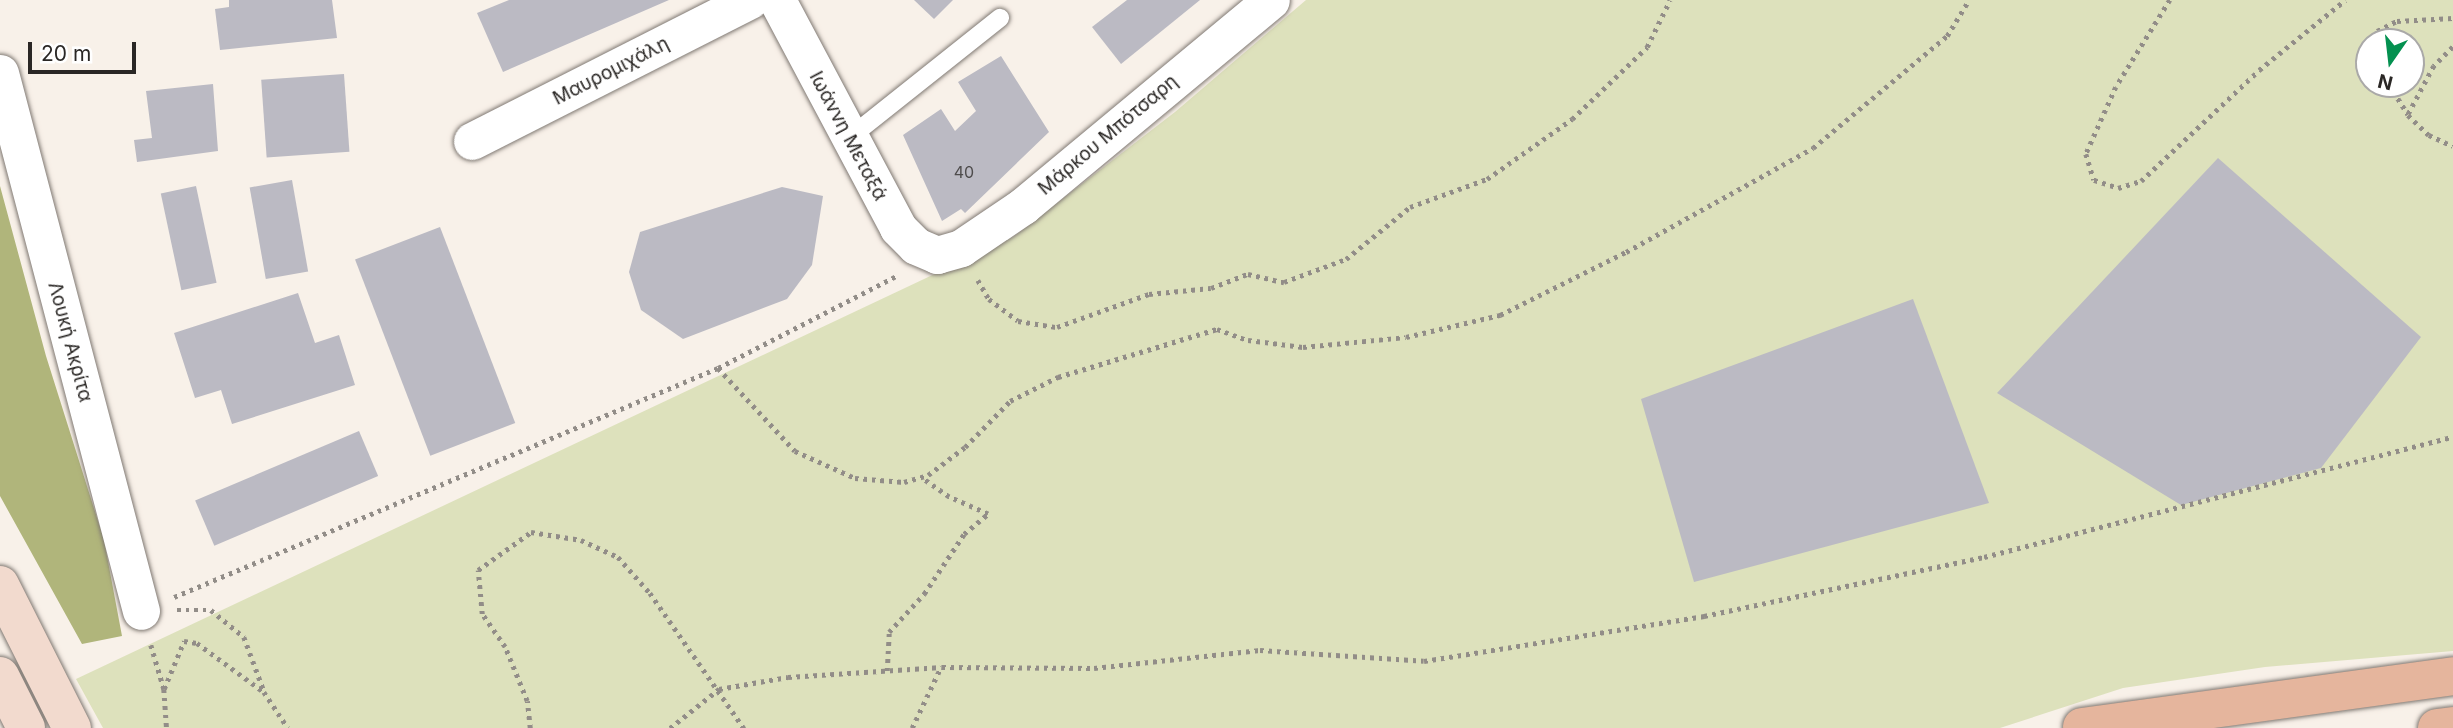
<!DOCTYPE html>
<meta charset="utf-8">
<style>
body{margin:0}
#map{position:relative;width:2453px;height:728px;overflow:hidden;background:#f8f1e9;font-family:Inter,sans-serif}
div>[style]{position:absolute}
.green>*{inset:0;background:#dde1bc}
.forest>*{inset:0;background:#b0b57b}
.building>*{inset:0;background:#bbbac3;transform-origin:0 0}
.path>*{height:4.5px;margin-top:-2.25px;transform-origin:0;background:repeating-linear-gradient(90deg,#928d88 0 3.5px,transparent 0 8.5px)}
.roads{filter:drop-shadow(0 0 2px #807973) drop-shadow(0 0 2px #807973)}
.lane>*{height:18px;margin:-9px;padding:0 9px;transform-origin:9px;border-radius:9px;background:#fff}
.street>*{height:37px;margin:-18.5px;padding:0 18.5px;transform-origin:18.5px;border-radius:18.5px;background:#fff}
.secondary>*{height:38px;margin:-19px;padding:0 19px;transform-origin:19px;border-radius:19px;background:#f2dace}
.primary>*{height:38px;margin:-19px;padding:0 19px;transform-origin:19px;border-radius:19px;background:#e5b59d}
span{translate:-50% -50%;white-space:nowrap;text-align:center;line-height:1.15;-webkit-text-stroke:6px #fff;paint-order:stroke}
.number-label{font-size:16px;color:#4e4c4c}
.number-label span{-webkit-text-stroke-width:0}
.street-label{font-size:19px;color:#2a2725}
.north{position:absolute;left:2355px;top:28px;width:70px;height:70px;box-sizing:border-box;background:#fff;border:2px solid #aaa9a8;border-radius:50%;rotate:194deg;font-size:19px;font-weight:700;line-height:28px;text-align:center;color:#2a2725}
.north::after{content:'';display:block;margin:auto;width:24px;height:32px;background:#049150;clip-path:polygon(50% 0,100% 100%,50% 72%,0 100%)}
.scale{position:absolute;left:28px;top:42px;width:108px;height:32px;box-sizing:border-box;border:4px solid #2a2725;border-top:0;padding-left:9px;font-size:21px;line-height:24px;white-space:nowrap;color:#2a2725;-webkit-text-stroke:5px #fff;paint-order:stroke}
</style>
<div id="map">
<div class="green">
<div style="clip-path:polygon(evenodd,1306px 0,2453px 0,2453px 651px,2265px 667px,2123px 688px,2000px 728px,103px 728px,76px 679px,1013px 237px,1175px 112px,1306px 0,2369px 42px,2411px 42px,2411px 84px,2369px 84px,2369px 42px)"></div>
</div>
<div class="forest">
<div style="clip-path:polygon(0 186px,46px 356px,104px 540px,122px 636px,82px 644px,0 496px)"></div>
</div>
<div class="building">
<div style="clip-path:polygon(229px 0,332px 0,337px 38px,220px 50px,215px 9px,229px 7px)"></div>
<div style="clip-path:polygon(509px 0,669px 0,503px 72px,477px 13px)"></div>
<div style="clip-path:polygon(914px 0,953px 0,934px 19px)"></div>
<div style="clip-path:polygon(1127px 0,1200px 0,1121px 64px,1092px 27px)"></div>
<div style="clip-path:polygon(1001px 56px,1049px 132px,965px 213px,961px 209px,942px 221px,903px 135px,941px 109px,955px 131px,976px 111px,958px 82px)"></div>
<div style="left:344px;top:74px;width:78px;height:83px;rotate:86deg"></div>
<div style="clip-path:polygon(213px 84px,218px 151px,137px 162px,134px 140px,152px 138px,146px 91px)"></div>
<div style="clip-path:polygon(2218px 158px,2421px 337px,2321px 468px,2181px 505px,1997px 393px)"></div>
<div style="left:292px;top:180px;width:93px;height:43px;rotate:80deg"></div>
<div style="left:196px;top:186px;width:99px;height:36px;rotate:78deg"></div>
<div style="clip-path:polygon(782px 187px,823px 196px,812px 265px,787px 299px,683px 339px,641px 310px,629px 272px,640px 232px)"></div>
<div style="left:440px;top:227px;width:210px;height:91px;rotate:69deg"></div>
<div style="clip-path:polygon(298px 293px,315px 343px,339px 335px,355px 385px,232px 424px,221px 390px,195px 398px,174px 333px)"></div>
<div style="clip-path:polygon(1913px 299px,1989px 503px,1694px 582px,1641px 399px)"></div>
<div style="left:359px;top:431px;width:49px;height:178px;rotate:67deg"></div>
</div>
<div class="path">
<div style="left:2170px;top:0;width:102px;rotate:121.8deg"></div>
<div style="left:2116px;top:87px;width:73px;rotate:114.1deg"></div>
<div style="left:2086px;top:154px;width:27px;rotate:73deg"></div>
<div style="left:2094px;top:180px;width:25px;rotate:18deg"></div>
<div style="left:2118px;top:188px;width:24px;rotate:-17deg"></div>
<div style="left:2141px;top:181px;width:162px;rotate:-43.2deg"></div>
<div style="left:2259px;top:70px;width:111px;rotate:-39.1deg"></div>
<div style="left:2378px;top:42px;width:11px;rotate:-95deg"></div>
<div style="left:2377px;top:31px;width:22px;rotate:-27deg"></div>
<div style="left:2397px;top:21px;width:56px;rotate:-3.1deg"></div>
<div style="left:2453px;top:47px;width:27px;rotate:135deg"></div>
<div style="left:2434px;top:66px;width:55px;rotate:118deg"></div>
<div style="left:2408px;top:115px;width:29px;rotate:44deg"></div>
<div style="left:2429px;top:135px;width:26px;rotate:25deg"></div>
<div style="left:2389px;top:84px;width:36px;rotate:58deg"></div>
<div style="left:978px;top:280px;width:22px;rotate:60deg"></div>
<div style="left:989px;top:299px;width:36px;rotate:37deg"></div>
<div style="left:1018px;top:321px;width:39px;rotate:9deg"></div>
<div style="left:1057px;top:327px;width:98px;rotate:-19.7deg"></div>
<div style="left:1149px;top:294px;width:62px;rotate:-5.5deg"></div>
<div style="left:1211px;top:288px;width:40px;rotate:-21deg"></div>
<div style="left:1248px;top:274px;width:37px;rotate:13deg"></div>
<div style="left:1284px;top:282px;width:66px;rotate:-20.4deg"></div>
<div style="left:1346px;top:259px;width:82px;rotate:-39.1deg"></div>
<div style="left:1410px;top:207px;width:82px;rotate:-20deg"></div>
<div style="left:1487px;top:179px;width:104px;rotate:-35.2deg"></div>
<div style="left:1572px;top:119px;width:104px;rotate:-43.8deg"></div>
<div style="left:1647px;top:47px;width:52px;rotate:-63.9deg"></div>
<div style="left:718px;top:368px;width:113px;rotate:47.1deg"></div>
<div style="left:795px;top:451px;width:66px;rotate:24.2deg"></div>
<div style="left:855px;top:478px;width:49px;rotate:4.7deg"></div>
<div style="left:904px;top:482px;width:25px;rotate:-16deg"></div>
<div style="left:928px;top:475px;width:46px;rotate:-37.1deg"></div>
<div style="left:965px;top:447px;width:64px;rotate:-45.6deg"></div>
<div style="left:1010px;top:401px;width:54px;rotate:-26.6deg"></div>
<div style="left:1058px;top:377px;width:166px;rotate:-16.8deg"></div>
<div style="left:1217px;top:329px;width:33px;rotate:20deg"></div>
<div style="left:1248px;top:340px;width:55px;rotate:7.3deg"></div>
<div style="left:1303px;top:347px;width:103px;rotate:-5.5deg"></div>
<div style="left:1406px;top:337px;width:97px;rotate:-13.2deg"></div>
<div style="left:1500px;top:315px;width:141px;rotate:-26.6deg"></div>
<div style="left:1626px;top:252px;width:214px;rotate:-29.1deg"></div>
<div style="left:1813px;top:148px;width:175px;rotate:-39.9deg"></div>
<div style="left:1947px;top:36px;width:42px;rotate:-58.6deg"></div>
<div style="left:174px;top:597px;width:590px;rotate:-22.83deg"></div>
<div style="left:718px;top:368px;width:203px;rotate:-27.3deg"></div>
<div style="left:177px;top:610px;width:34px"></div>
<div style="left:211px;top:610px;width:43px;rotate:39.3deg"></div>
<div style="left:244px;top:637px;width:58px;rotate:69.7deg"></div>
<div style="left:151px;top:645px;width:46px;rotate:73.5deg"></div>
<div style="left:164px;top:689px;width:52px;rotate:-67.4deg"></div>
<div style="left:184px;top:641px;width:13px;rotate:9deg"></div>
<div style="left:197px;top:643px;width:83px;rotate:36.2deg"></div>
<div style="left:264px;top:692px;width:43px;rotate:56.3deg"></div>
<div style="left:887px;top:671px;width:39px;rotate:-87deg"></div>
<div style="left:889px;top:632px;width:52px;rotate:-47.4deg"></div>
<div style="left:924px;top:594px;width:72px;rotate:-56.3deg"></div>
<div style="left:964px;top:534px;width:31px;rotate:-40deg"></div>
<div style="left:988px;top:514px;width:43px;rotate:-156.4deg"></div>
<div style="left:949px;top:497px;width:33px;rotate:-145deg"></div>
<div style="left:164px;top:689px;width:39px;rotate:86deg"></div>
<div style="left:530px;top:728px;width:27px;rotate:-96deg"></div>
<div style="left:527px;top:701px;width:58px;rotate:-112.2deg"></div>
<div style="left:505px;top:647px;width:40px;rotate:-124.9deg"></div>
<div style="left:482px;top:614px;width:44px;rotate:-95.2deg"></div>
<div style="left:478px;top:570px;width:65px;rotate:-35.6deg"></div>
<div style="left:531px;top:532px;width:51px;rotate:9.1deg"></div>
<div style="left:581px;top:540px;width:41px;rotate:24.7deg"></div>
<div style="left:618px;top:557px;width:48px;rotate:48.4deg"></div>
<div style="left:650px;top:593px;width:165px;rotate:55.2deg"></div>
<div style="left:670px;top:728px;width:63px;rotate:-38.5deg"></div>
<div style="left:719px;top:689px;width:70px;rotate:-9.9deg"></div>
<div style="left:788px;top:677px;width:154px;rotate:-3.7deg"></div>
<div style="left:942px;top:667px;width:152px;rotate:0.4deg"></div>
<div style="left:1094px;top:668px;width:167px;rotate:-6.2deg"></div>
<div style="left:1260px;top:650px;width:164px;rotate:3.8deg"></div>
<div style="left:1424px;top:661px;width:284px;rotate:-9.1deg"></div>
<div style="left:1704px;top:616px;width:286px;rotate:-11.9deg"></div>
<div style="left:1984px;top:557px;width:484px;rotate:-14.4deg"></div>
<div style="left:912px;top:728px;width:68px;rotate:-64.6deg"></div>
</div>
<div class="roads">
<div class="lane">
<div style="left:849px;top:138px;width:193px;rotate:-38.5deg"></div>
</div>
<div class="street">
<div style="left:777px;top:0;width:258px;rotate:62deg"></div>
<div style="left:898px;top:228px;width:25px;rotate:45deg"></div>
<div style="left:916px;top:246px;width:23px;rotate:23deg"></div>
<div style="left:937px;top:255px;width:25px;rotate:-16deg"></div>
<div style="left:961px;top:248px;width:75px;rotate:-34.1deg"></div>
<div style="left:1023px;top:206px;width:322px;rotate:-39.7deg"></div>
<div style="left:0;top:73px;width:556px;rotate:75.31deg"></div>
<div style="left:472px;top:141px;width:312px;rotate:-26.9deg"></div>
</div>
<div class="secondary">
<div style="left:0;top:585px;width:160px;rotate:63.3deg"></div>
<div style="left:0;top:676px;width:58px;rotate:63.4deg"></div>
</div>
<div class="primary">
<div style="left:2082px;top:727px;width:374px;rotate:-7.8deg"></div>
<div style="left:2437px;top:728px;width:16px;rotate:-7deg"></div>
</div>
</div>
<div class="number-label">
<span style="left:964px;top:172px">40</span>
</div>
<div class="street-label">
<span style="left:611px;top:71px;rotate:-27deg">Μαυρομιχάλη</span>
<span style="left:1108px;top:135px;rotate:-40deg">Μάρκου Μπότσαρη</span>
<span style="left:848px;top:136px;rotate:62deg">Ιωάννη Μεταξά</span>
<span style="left:70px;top:342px;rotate:75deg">Λουκή Ακρίτα</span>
</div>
<div class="north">N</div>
<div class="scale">20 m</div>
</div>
